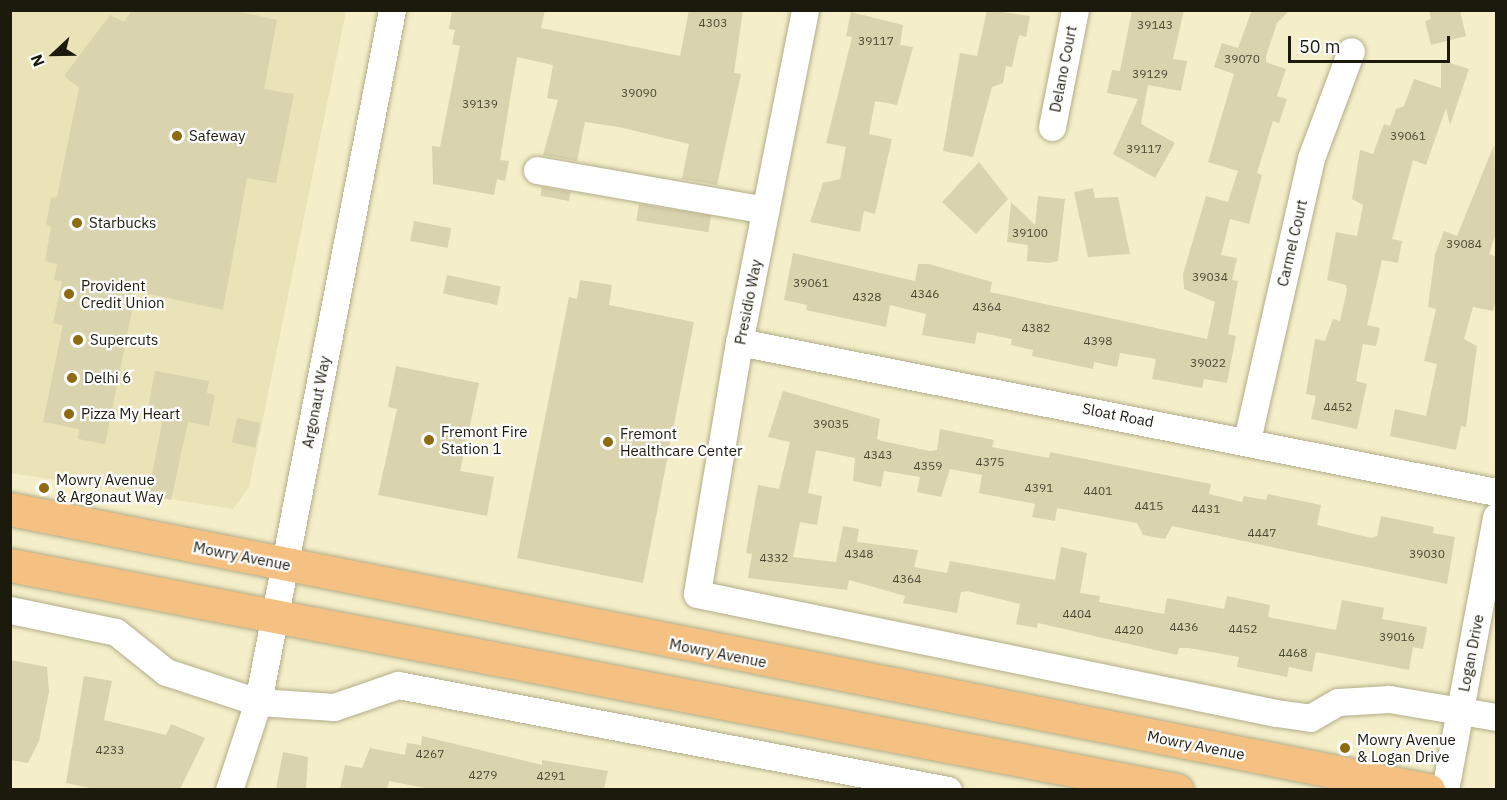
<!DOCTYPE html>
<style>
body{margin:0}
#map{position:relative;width:1507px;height:800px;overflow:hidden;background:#f4efc9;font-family:"IBM Plex Sans",sans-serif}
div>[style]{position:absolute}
.built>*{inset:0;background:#eae3b7}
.building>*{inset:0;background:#d9d3ae;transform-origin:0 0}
.roads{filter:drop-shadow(0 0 2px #b2ad89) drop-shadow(0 0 2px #b2ad89)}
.minor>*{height:27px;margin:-13.5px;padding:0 13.5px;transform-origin:13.5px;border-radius:13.5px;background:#fff}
.major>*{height:33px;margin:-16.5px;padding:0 16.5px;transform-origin:16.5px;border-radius:16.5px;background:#f5c182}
.dots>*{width:16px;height:16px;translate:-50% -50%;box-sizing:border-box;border:3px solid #fff;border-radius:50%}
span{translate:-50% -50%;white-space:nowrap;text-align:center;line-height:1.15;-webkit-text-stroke:4.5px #fff;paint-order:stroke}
.number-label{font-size:12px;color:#4b4834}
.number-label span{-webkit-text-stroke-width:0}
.street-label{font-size:15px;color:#1c1a0c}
.poi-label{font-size:15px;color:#1c1a0c}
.left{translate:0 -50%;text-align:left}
.frame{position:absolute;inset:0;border:12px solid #1c1a0c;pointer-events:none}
.north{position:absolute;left:24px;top:24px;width:60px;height:60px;-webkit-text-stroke:4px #fff;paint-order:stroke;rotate:248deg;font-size:16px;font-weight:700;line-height:24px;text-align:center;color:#1c1a0c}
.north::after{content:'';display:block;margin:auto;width:21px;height:27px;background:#1c1a0c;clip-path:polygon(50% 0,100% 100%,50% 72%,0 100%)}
.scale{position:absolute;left:1288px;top:36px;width:162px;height:27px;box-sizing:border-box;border:3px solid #1c1a0c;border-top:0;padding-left:8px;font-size:18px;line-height:21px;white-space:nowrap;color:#1c1a0c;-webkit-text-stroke:4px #fff;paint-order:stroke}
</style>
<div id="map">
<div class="built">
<div style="clip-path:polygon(10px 11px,346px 11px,249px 487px,233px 509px,11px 473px)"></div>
</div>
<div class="building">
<div style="clip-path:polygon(132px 10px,233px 10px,277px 20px,264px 89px,294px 94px,276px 183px,247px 178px,223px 310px,136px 291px,105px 444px,78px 439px,79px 429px,43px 422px,63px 325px,53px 323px,62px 281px,54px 280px,57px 264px,45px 261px,51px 227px,46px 224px,51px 198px,57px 197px,79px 88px,64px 76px,110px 15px,124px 22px)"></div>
<div style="clip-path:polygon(452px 10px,545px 10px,541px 28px,680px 56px,689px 10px,743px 10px,734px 73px,741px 74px,717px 185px,682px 179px,689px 144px,619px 127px,585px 122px,577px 161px,543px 155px,558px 100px,547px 98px,553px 65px,517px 57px,500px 160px,509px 161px,505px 181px,497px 179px,494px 195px,433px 184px,432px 146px,440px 147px,460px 46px,452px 44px,455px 30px,449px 29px)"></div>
<div style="clip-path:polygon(987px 10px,1030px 16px,1026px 37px,1019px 35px,1012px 67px,1006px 66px,1003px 83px,992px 87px,973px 157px,943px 151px,960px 53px,977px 56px)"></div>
<div style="clip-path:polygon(1132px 10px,1184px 10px,1173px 59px,1187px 61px,1181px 91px,1148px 85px,1141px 124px,1175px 143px,1155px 178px,1113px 154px,1138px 99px,1107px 93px,1112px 70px,1120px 71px)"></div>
<div style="clip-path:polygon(1252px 10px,1290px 10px,1277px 23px,1266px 56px,1266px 62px,1286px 69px,1277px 96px,1287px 99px,1279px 123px,1273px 121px,1257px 173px,1262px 175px,1249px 224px,1230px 219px,1221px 255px,1237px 258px,1232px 280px,1238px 281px,1228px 334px,1236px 336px,1227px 383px,1204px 379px,1202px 388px,1152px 379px,1156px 359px,1120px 353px,1117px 367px,1094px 362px,1093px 369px,1032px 356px,1033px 350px,1011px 345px,1012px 339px,977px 332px,975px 344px,922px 335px,926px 314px,890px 305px,886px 327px,806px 310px,807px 305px,784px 300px,793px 253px,915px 281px,918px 264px,929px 264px,992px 282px,990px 292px,1207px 339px,1215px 302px,1184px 289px,1183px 274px,1206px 196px,1228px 202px,1238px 171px,1208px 162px,1234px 74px,1214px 67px,1222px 43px,1238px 48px)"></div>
<div style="clip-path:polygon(1429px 10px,1460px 10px,1466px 36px,1431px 45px,1425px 21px,1431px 19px)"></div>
<div style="clip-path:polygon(851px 12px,903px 25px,900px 45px,913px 47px,897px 105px,875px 101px,869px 134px,892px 139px,875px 214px,864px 211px,860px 232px,810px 222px,823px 183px,840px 179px,846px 147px,826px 143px,852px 37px,846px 36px)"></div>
<div style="clip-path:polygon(1441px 60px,1469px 69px,1450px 125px,1446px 108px,1426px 165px,1413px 160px,1392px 239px,1402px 241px,1398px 263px,1382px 260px,1367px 325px,1380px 328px,1376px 346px,1363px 344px,1356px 381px,1367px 384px,1357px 429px,1311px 419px,1316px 396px,1306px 394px,1315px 339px,1325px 341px,1333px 319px,1340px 321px,1347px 290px,1346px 285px,1327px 280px,1336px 232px,1357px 236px,1363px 205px,1352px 199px,1360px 150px,1373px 154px,1384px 124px,1390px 126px,1396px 109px,1404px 106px,1414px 79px,1441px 88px)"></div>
<div style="clip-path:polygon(1494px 145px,1497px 230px,1489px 254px,1497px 257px,1497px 296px,1493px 311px,1473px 307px,1464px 339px,1477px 346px,1466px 427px,1461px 426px,1456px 450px,1390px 436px,1395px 409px,1426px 416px,1437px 364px,1424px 361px,1436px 309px,1428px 307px,1435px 254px,1444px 231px,1457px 236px)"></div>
<div style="clip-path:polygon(979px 162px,1008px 199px,976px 234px,942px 202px)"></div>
<div style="left:542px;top:187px;width:29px;height:9px;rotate:10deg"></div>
<div style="clip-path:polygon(1093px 188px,1095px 198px,1118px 197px,1130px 254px,1088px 257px,1074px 192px)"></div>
<div style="clip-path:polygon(1038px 196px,1065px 199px,1058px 261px,1049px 263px,1027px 261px,1028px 245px,1007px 242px,1011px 202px,1035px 225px)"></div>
<div style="left:639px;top:204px;width:73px;height:17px;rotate:9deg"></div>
<div style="left:414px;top:221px;width:38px;height:20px;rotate:11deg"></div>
<div style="left:447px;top:275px;width:55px;height:19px;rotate:12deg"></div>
<div style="clip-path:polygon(580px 280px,612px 285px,609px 305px,694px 322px,643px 583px,517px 558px,569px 297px,577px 299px)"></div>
<div style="clip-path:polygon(396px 366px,479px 383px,460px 471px,494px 477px,487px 516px,378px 495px,397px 409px,388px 407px)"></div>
<div style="clip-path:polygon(155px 371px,209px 381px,207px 393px,215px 395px,209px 426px,188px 422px,171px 500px,148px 495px,163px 418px,147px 414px)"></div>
<div style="clip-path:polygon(783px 391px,880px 419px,877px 439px,882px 441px,930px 451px,937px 450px,940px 429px,994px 440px,992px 447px,1049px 458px,1050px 452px,1211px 484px,1209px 494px,1242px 502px,1244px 496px,1266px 500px,1268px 494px,1321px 505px,1317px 525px,1371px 538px,1377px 536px,1381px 516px,1434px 527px,1433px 533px,1455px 537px,1447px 584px,1172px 526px,1165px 539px,1143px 535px,1137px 523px,1057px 508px,1055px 521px,1032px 517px,1035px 504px,979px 493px,982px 475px,950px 469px,941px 497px,917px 492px,920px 477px,884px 471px,881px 487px,853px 481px,855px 458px,816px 450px,808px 493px,822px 496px,817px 525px,800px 522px,793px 557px,836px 562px,843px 526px,859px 529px,857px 542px,918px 550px,914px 567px,947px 573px,950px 561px,1055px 580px,1061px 547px,1087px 553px,1080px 593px,1100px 596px,1099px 602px,1164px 614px,1167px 598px,1224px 609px,1227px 596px,1270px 605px,1268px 617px,1336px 630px,1342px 600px,1384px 608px,1382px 619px,1427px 627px,1423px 649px,1413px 647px,1409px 670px,1316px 652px,1312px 672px,1289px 667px,1287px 677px,1237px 667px,1239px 657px,1189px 648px,1179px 648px,1177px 655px,1038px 623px,1037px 628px,1016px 624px,1020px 604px,967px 591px,961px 592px,957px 613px,903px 603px,905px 596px,849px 580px,847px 590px,748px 578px,752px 554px,746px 553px,758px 485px,779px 489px,790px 442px,768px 437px)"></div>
<div style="left:237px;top:418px;width:24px;height:25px;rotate:12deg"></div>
<div style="clip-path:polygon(10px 660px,47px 667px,49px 692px,39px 741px,28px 763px,10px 760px)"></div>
<div style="clip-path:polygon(84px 676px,112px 681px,104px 720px,166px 735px,171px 724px,205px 738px,180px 789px,94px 789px,66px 783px)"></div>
<div style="clip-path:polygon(422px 736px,542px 765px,542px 760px,608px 771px,604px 789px,430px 789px,389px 781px,387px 789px,340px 789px,345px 765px,362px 768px,370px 748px,405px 755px,407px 743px,421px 745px)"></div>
<div style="clip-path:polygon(283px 752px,308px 757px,306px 789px,276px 789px)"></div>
</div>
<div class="roads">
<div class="minor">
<div style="left:805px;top:10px;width:338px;rotate:101.2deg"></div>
<div style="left:739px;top:342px;width:255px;rotate:99.5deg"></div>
<div style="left:697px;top:594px;width:591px;rotate:11.61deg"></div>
<div style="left:1276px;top:713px;width:34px;rotate:8deg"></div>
<div style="left:1310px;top:718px;width:32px;rotate:-30deg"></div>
<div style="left:1338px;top:702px;width:51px;rotate:-3.4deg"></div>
<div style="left:1389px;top:699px;width:109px;rotate:9.5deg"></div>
<div style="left:1052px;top:127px;width:119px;rotate:-78.9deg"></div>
<div style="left:537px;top:170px;width:232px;rotate:9.9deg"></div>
<div style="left:739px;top:342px;width:772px;rotate:11.21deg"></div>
<div style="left:1247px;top:440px;width:289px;rotate:-77.2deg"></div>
<div style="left:1311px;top:158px;width:114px;rotate:-69.5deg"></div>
<div style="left:10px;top:610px;width:108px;rotate:11.7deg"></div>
<div style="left:116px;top:632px;width:64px;rotate:38.7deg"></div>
<div style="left:166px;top:672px;width:97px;rotate:18.1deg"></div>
<div style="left:258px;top:702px;width:76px;rotate:3.8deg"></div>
<div style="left:334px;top:707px;width:68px;rotate:-19deg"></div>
<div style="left:398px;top:685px;width:560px;rotate:10.81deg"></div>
<div style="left:229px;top:790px;width:93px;rotate:-71.8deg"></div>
<div style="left:258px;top:702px;width:705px;rotate:-79.04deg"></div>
<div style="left:1445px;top:790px;width:278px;rotate:-79.4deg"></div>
</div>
<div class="major">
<div style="left:10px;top:509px;width:1446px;rotate:11.21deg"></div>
<div style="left:10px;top:565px;width:1188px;rotate:10.92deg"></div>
</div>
</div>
<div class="dots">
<div style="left:177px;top:136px;background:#8e6b0e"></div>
<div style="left:77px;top:223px;background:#8e6b0e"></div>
<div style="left:69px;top:294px;background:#8e6b0e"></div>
<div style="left:78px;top:340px;background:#8e6b0e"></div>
<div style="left:72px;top:378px;background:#8e6b0e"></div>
<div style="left:69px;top:414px;background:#8e6b0e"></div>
<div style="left:429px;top:440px;background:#8e6b0e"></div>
<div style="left:608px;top:442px;background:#8e6b0e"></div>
<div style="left:44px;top:488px;background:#8e6b0e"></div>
<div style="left:1345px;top:748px;background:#8e6b0e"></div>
</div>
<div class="number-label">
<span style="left:713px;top:23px">4303</span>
<span style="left:1155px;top:25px">39143</span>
<span style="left:876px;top:41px">39117</span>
<span style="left:1242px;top:59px">39070</span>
<span style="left:1150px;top:74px">39129</span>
<span style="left:639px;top:93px">39090</span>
<span style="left:480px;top:104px">39139</span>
<span style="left:1408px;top:136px">39061</span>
<span style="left:1144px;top:149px">39117</span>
<span style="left:1030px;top:233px">39100</span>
<span style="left:1464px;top:244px">39084</span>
<span style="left:1210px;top:277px">39034</span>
<span style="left:811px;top:283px">39061</span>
<span style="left:925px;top:294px">4346</span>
<span style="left:867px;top:297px">4328</span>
<span style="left:987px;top:307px">4364</span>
<span style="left:1036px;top:328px">4382</span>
<span style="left:1098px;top:341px">4398</span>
<span style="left:1208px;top:363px">39022</span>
<span style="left:1338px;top:407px">4452</span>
<span style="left:831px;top:424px">39035</span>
<span style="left:878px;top:455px">4343</span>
<span style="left:990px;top:462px">4375</span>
<span style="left:928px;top:466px">4359</span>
<span style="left:1039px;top:488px">4391</span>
<span style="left:1098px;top:491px">4401</span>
<span style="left:1149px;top:506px">4415</span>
<span style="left:1206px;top:509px">4431</span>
<span style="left:1262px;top:533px">4447</span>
<span style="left:859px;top:554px">4348</span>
<span style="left:1427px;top:554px">39030</span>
<span style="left:774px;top:558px">4332</span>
<span style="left:907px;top:579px">4364</span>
<span style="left:1077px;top:614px">4404</span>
<span style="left:1184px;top:627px">4436</span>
<span style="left:1243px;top:629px">4452</span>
<span style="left:1129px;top:630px">4420</span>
<span style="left:1397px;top:637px">39016</span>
<span style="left:1293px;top:653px">4468</span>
<span style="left:110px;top:750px">4233</span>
<span style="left:430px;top:754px">4267</span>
<span style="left:483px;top:775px">4279</span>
<span style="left:551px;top:776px">4291</span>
</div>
<div class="street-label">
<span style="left:1063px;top:69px;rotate:-79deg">Delano Court</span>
<span style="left:1292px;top:243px;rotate:-77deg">Carmel Court</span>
<span style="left:748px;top:302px;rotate:-79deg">Presidio Way</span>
<span style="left:316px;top:402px;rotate:-79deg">Argonaut Way</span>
<span style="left:1118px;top:415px;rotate:11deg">Sloat Road</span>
<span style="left:242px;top:556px;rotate:11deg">Mowry Avenue</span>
<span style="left:718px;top:653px;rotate:11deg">Mowry Avenue</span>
<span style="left:1471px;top:653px;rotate:-79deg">Logan Drive</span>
<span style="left:1196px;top:745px;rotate:11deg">Mowry Avenue</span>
</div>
<div class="poi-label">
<span class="left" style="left:189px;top:136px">Safeway</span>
<span class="left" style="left:89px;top:223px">Starbucks</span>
<span class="left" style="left:81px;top:294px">Provident<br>Credit Union</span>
<span class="left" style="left:90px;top:340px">Supercuts</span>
<span class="left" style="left:84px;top:378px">Delhi 6</span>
<span class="left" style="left:81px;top:414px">Pizza My Heart</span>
<span class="left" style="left:441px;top:440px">Fremont Fire<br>Station 1</span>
<span class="left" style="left:620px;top:442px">Fremont<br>Healthcare Center</span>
<span class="left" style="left:56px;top:488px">Mowry Avenue<br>&amp; Argonaut Way</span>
<span class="left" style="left:1357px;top:748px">Mowry Avenue<br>&amp; Logan Drive</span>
</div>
<div class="frame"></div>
<div class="north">N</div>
<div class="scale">50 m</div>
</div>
